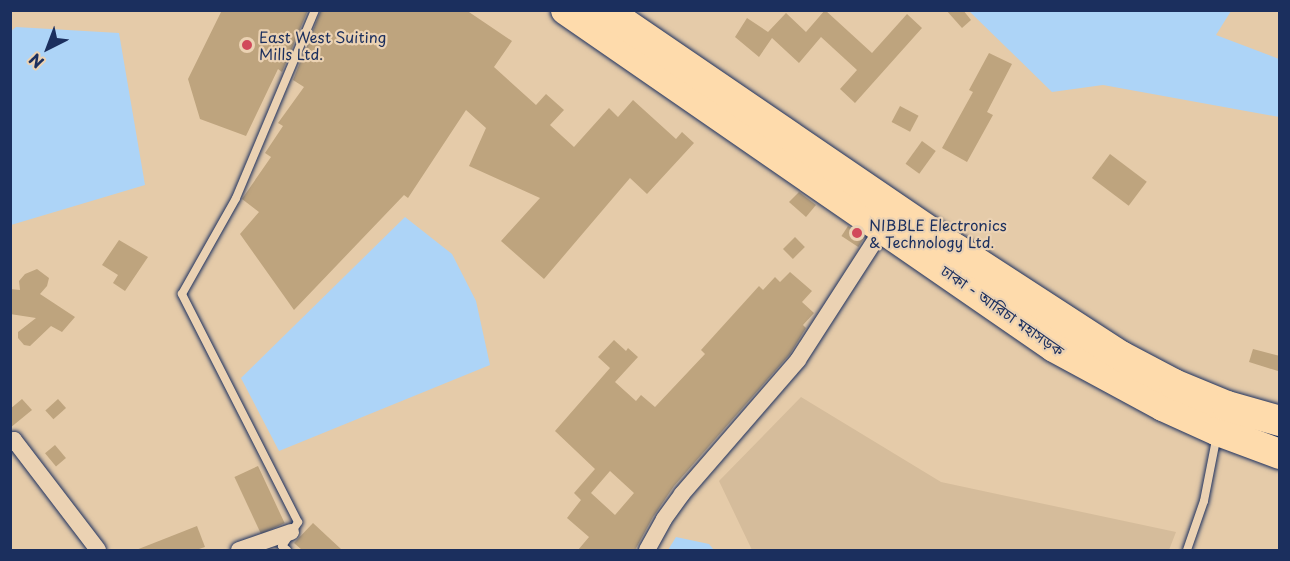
<!DOCTYPE html>
<meta charset="utf-8">
<style>
body{margin:0}
#map{position:relative;width:1290px;height:561px;overflow:hidden;background:#e5cba9;font-family:"Playpen Sans","Noto Sans Bengali",sans-serif}
div>[style]{position:absolute}
.built>*{inset:0;background:#d5bc9b}
.water>*{inset:0;background:#add4f7}
.building>*{inset:0;background:#bea47e;transform-origin:0 0}
.roads{filter:drop-shadow(0 0 2px #1b2f5e) drop-shadow(0 0 2px #1b2f5e)}
.lane>*{height:8px;margin:-4px;padding:0 4px;transform-origin:4px;border-radius:4px;background:#ebd2b3}
.street>*{height:16px;margin:-8px;padding:0 8px;transform-origin:8px;border-radius:8px;background:#ebd2b3}
.highway>*{height:30px;margin:-15px;padding:0 15px;transform-origin:15px;border-radius:15px;background:#fedbac}
.dots>*{width:16px;height:16px;translate:-50% -50%;box-sizing:border-box;border:3px solid #ebd2b3;border-radius:50%}
span{translate:-50% -50%;white-space:nowrap;text-align:center;line-height:1.15;-webkit-text-stroke:4.5px #ebd2b3;paint-order:stroke}
.poi-label{font-size:15px;color:#1b2f5e}
.left{translate:0 -50%;text-align:left}
.street-label{font-size:15px;color:#1b2f5e}
.frame{position:absolute;inset:0;border:12px solid #1b2f5e;pointer-events:none}
.north{position:absolute;left:18px;top:18px;width:60px;height:60px;-webkit-text-stroke:4px #ebd2b3;paint-order:stroke;rotate:222deg;font-size:16px;font-weight:700;line-height:24px;text-align:center;color:#1b2f5e}
.north::after{content:'';display:block;margin:auto;width:21px;height:27px;background:#1b2f5e;clip-path:polygon(50% 0,100% 100%,50% 72%,0 100%)}
</style>
<div id="map">
<div class="built">
<div style="clip-path:polygon(801px 397px,941px 482px,1176px 532px,1169px 550px,752px 550px,719px 481px)"></div>
</div>
<div class="water">
<div style="clip-path:polygon(969px 11px,1231px 11px,1216px 35px,1279px 59px,1279px 117px,1103px 85px,1052px 92px)"></div>
<div style="clip-path:polygon(16px 27px,119px 33px,145px 185px,11px 225px,10px 32px)"></div>
<div style="clip-path:polygon(405px 217px,452px 254px,476px 301px,490px 365px,279px 451px,241px 378px)"></div>
<div style="clip-path:polygon(676px 537px,709px 544px,714px 550px,668px 550px)"></div>
</div>
<div class="building">
<div style="clip-path:polygon(222px 10px,308px 10px,282px 72px,278px 69px,246px 136px,200px 119px,188px 79px)"></div>
<div style="clip-path:polygon(321px 10px,466px 10px,512px 41px,494px 67px,536px 105px,546px 94px,564px 110px,550px 125px,574px 147px,609px 108px,618px 117px,633px 100px,676px 139px,682px 132px,694px 143px,647px 194px,630px 178px,544px 279px,501px 241px,540px 198px,469px 166px,486px 128px,466px 110px,408px 198px,404px 195px,294px 310px,240px 234px,259px 212px,242px 199px,271px 157px,265px 153px,283px 126px,278px 123px,304px 87px,293px 80px)"></div>
<div style="clip-path:polygon(825px 10px,872px 53px,907px 14px,922px 28px,855px 103px,840px 89px,857px 70px,821px 37px,799px 63px,772px 38px,759px 57px,735px 37px,747px 18px,768px 32px,786px 13px,806px 32px)"></div>
<div style="clip-path:polygon(946px 10px,963px 10px,971px 20px,962px 28px)"></div>
<div style="clip-path:polygon(989px 53px,1012px 64px,987px 112px,993px 115px,967px 162px,942px 148px,973px 92px,969px 90px)"></div>
<div style="left:900px;top:106px;width:21px;height:18px;rotate:28deg"></div>
<div style="left:922px;top:141px;width:17px;height:28px;rotate:36deg"></div>
<div style="left:1110px;top:154px;width:46px;height:30px;rotate:37deg"></div>
<div style="clip-path:polygon(799px 192px,816px 205px,806px 217px,789px 202px)"></div>
<div style="left:848px;top:226px;width:20px;height:12px;rotate:33deg"></div>
<div style="left:795px;top:237px;width:14px;height:17px;rotate:45deg"></div>
<div style="clip-path:polygon(119px 240px,148px 257px,125px 291px,113px 283px,118px 275px,102px 265px)"></div>
<div style="clip-path:polygon(37px 269px,49px 278px,47px 286px,40px 294px,75px 317px,62px 332px,51px 326px,30px 346px,24px 345px,18px 338px,18px 332px,36px 318px,10px 314px,10px 289px,20px 290px,19px 281px,25px 274px)"></div>
<div style="clip-path:polygon(evenodd,790px 272px,812px 291px,802px 302px,814px 313px,803px 325px,806px 328px,790px 354px,674px 486px,653px 517px,635px 550px,578px 550px,589px 537px,567px 518px,581px 500px,574px 493px,595px 469px,555px 431px,610px 368px,598px 357px,614px 340px,626px 351px,628px 348px,638px 357px,615px 382px,636px 401px,641px 395px,655px 407px,705px 354px,701px 350px,759px 286px,763px 290px,775px 277px,780px 282px,790px 272px,610px 471px,634px 493px,615px 515px,591px 493px,610px 471px)"></div>
<div style="clip-path:polygon(1253px 349px,1280px 356px,1278px 371px,1249px 362px)"></div>
<div style="clip-path:polygon(22px 399px,32px 410px,10px 428px,10px 409px)"></div>
<div style="left:58px;top:399px;width:12px;height:17px;rotate:48deg"></div>
<div style="left:55px;top:445px;width:17px;height:13px;rotate:50deg"></div>
<div style="left:258px;top:466px;width:63px;height:26px;rotate:65deg"></div>
<div style="clip-path:polygon(313px 523px,342px 550px,302px 550px,294px 543px)"></div>
<div style="clip-path:polygon(197px 526px,205px 547px,196px 550px,136px 550px)"></div>
</div>
<div class="roads">
<div class="lane">
<div style="left:287px;top:550px;width:6px;rotate:-141deg"></div>
<div style="left:282px;top:546px;width:29px;rotate:-56deg"></div>
<div style="left:298px;top:522px;width:256px;rotate:-117deg"></div>
<div style="left:182px;top:294px;width:110px;rotate:-60.6deg"></div>
<div style="left:236px;top:198px;width:204px;rotate:-67.2deg"></div>
<div style="left:1187px;top:550px;width:52px;rotate:-70.9deg"></div>
<div style="left:1204px;top:501px;width:67px;rotate:-78.9deg"></div>
</div>
<div class="street">
<div style="left:10px;top:443px;width:5px;rotate:-37deg"></div>
<div style="left:14px;top:440px;width:138px;rotate:52.6deg"></div>
<div style="left:239px;top:550px;width:55px;rotate:-19.1deg"></div>
<div style="left:647px;top:550px;width:35px;rotate:-61deg"></div>
<div style="left:664px;top:519px;width:31px;rotate:-54deg"></div>
<div style="left:682px;top:494px;width:177px;rotate:-49.1deg"></div>
<div style="left:798px;top:360px;width:157px;rotate:-57.2deg"></div>
</div>
<div class="highway">
<div style="left:566px;top:10px;width:593px;rotate:34.63deg"></div>
<div style="left:1054px;top:347px;width:124px;rotate:28.4deg"></div>
<div style="left:1163px;top:406px;width:60px;rotate:24.4deg"></div>
<div style="left:1218px;top:431px;width:66px;rotate:20.4deg"></div>
<div style="left:605px;top:10px;width:425px;rotate:34.3deg"></div>
<div style="left:956px;top:249px;width:197px;rotate:33deg"></div>
<div style="left:1121px;top:356px;width:60px;rotate:27.8deg"></div>
<div style="left:1174px;top:384px;width:57px;rotate:22.5deg"></div>
<div style="left:1227px;top:406px;width:55px;rotate:15.8deg"></div>
</div>
</div>
<div class="dots">
<div style="left:247px;top:45px;background:#d1495b"></div>
<div style="left:857px;top:233px;background:#d1495b"></div>
</div>
<div class="poi-label">
<span class="left" style="left:259px;top:45px">East West Suiting<br>Mills Ltd.</span>
<span class="left" style="left:869px;top:233px">NIBBLE Electronics<br>&amp; Technology Ltd.</span>
</div>
<div class="street-label">
<span style="left:1003px;top:310px;rotate:35deg">ঢাকা - আরিচা মহাসড়ক</span>
</div>
<div class="frame"></div>
<div class="north">N</div>
</div>
